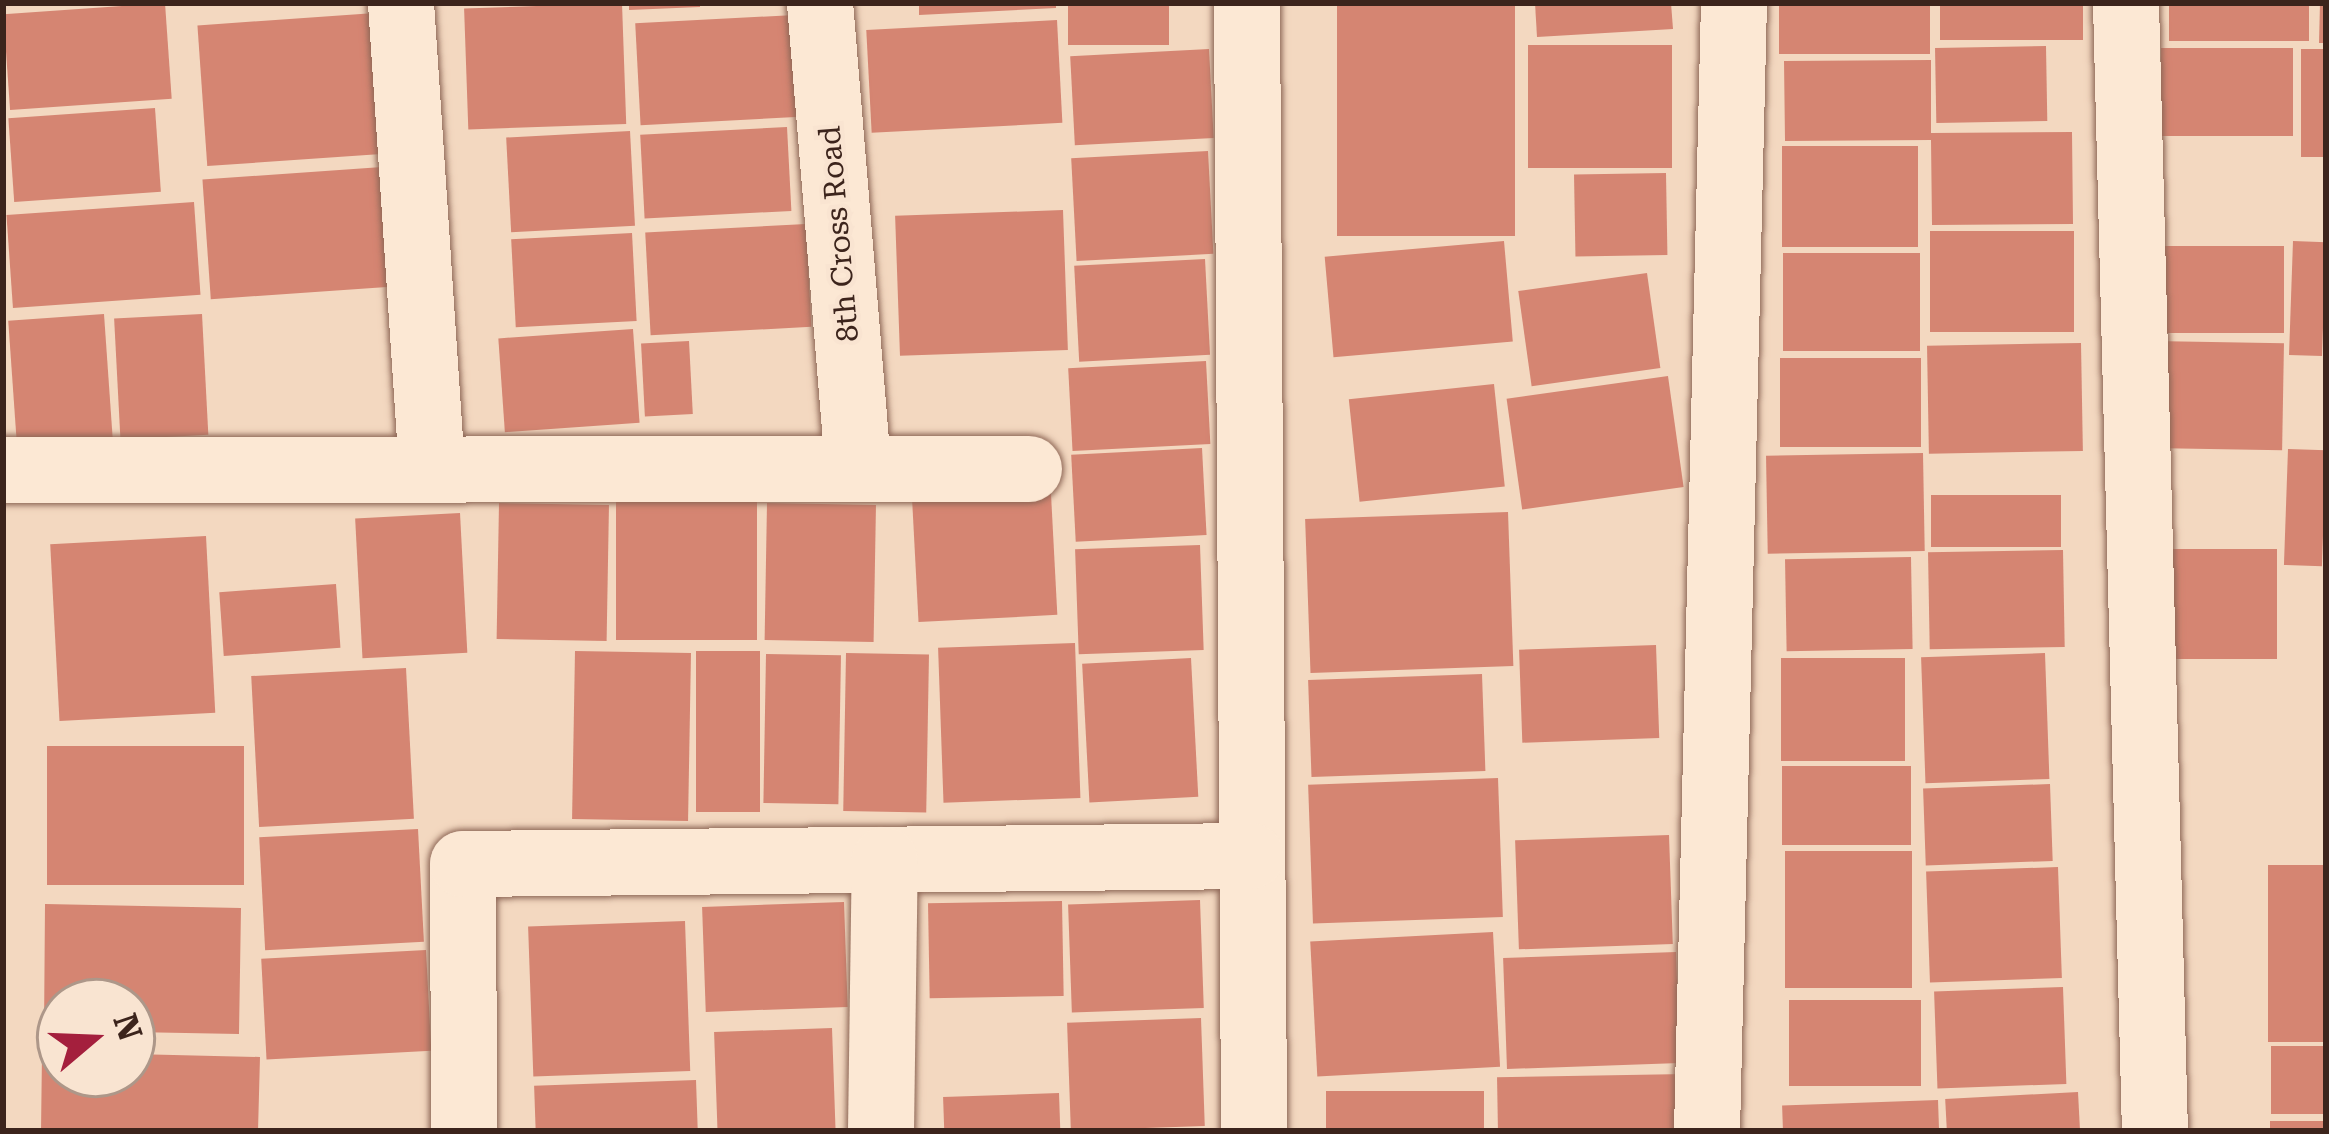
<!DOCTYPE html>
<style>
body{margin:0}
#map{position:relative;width:2329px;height:1134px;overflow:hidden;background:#f3d8c0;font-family:"Roboto Serif",serif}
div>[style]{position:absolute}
.building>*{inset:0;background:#d58572;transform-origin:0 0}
.roads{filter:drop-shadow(0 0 3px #8e6756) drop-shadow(0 0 3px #8e6756)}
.street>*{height:66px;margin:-33px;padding:0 33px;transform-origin:33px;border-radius:33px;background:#fce8d4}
span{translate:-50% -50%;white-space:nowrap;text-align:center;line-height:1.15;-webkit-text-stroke:9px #f9e4d1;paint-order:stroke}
.street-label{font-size:30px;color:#3c241c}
.frame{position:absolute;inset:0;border:6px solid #3c241c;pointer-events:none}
.north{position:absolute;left:36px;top:978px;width:120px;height:120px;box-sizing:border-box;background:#f9e4d1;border:3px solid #ad9789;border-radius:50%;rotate:71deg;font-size:33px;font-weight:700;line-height:48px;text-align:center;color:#3c241c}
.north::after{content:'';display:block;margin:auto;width:42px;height:54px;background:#a41f3d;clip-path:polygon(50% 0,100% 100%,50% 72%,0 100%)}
</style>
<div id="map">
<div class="building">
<div style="left:165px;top:3px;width:96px;height:162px;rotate:86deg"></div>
<div style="left:622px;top:3px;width:121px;height:158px;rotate:88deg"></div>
<div style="clip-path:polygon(629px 3px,700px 3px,700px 7px,629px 10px)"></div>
<div style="clip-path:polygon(919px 3px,1056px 3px,1056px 8px,919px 15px)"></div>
<div style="left:1068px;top:3px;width:101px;height:42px"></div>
<div style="left:1337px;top:3px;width:178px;height:233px"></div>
<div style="clip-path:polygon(1535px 3px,1671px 3px,1673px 29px,1537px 37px)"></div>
<div style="left:1779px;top:3px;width:151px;height:51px"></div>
<div style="left:1940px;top:3px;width:143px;height:37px"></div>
<div style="left:2169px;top:3px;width:140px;height:38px"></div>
<div style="clip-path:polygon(2320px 3px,2326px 3px,2326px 43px,2319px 43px)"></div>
<div style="left:375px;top:13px;width:141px;height:178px;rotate:86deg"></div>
<div style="left:795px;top:15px;width:102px;height:160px;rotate:87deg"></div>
<div style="left:1057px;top:20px;width:103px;height:191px;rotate:87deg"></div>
<div style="left:1672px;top:45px;width:123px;height:144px;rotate:90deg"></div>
<div style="left:2046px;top:46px;width:75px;height:111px;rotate:89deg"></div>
<div style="left:2161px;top:48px;width:132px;height:88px"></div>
<div style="left:1209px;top:49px;width:89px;height:139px;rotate:87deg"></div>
<div style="left:2301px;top:49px;width:25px;height:108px"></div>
<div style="clip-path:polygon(1931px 60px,1931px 133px,2072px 132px,2073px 224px,1932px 225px,1931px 140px,1785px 141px,1784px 61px)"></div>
<div style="left:155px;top:108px;width:84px;height:147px;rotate:86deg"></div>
<div style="left:787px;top:127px;width:84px;height:147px;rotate:87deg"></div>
<div style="left:630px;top:131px;width:95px;height:124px;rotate:87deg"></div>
<div style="left:1782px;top:146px;width:136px;height:101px"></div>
<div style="left:1208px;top:151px;width:103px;height:137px;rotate:87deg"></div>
<div style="left:382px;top:167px;width:120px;height:180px;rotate:86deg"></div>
<div style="left:1666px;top:173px;width:82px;height:92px;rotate:89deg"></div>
<div style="left:194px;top:202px;width:93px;height:188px;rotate:86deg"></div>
<div style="left:1063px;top:210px;width:140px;height:168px;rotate:88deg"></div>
<div style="left:806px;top:224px;width:103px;height:161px;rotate:87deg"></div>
<div style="left:1930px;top:231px;width:144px;height:101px"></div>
<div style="left:632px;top:233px;width:88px;height:121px;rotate:87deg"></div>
<div style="left:1504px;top:241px;width:101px;height:180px;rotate:85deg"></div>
<div style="left:2293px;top:241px;width:33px;height:114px;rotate:2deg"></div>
<div style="left:2155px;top:246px;width:129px;height:87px"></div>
<div style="left:1783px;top:253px;width:137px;height:98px"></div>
<div style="left:1205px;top:259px;width:96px;height:131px;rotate:87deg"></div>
<div style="left:1647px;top:273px;width:96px;height:130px;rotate:82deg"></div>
<div style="left:104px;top:314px;width:140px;height:96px;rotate:86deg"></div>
<div style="left:202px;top:314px;width:121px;height:88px;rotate:87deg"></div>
<div style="left:633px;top:329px;width:94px;height:135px;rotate:86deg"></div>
<div style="left:689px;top:341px;width:73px;height:48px;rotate:87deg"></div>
<div style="left:2153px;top:341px;width:131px;height:107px;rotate:1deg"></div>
<div style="left:2081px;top:343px;width:108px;height:154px;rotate:89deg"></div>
<div style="left:1780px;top:358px;width:141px;height:89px"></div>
<div style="left:1206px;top:361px;width:83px;height:138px;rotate:87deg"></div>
<div style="left:1668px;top:376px;width:112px;height:163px;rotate:82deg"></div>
<div style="left:1494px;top:384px;width:103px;height:146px;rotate:84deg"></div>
<div style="left:1202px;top:448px;width:87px;height:131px;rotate:87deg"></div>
<div style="left:2288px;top:449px;width:38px;height:116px;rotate:2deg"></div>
<div style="left:1923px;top:453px;width:98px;height:157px;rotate:89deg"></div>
<div style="left:1051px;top:494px;width:121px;height:139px;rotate:87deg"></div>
<div style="left:2061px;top:495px;width:52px;height:130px;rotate:90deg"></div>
<div style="left:616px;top:502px;width:141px;height:138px"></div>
<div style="left:499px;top:503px;width:110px;height:136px;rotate:1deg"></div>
<div style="left:767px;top:503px;width:109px;height:137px;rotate:1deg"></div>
<div style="left:1508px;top:512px;width:154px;height:203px;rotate:88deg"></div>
<div style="left:460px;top:513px;width:140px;height:105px;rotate:87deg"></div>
<div style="left:206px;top:536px;width:177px;height:156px;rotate:87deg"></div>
<div style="left:1200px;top:545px;width:105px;height:125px;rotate:88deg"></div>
<div style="left:2149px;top:549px;width:128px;height:110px"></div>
<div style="left:2063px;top:550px;width:97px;height:135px;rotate:89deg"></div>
<div style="left:1911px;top:557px;width:92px;height:126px;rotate:89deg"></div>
<div style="left:336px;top:584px;width:64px;height:117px;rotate:86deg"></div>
<div style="left:1075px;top:643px;width:155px;height:137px;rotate:88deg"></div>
<div style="left:1656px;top:645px;width:93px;height:137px;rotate:88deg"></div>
<div style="left:575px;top:651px;width:116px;height:168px;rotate:1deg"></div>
<div style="left:696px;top:651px;width:64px;height:161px"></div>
<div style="left:846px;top:653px;width:83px;height:158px;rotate:1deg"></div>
<div style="left:2045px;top:653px;width:126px;height:124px;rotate:88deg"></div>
<div style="left:766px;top:654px;width:75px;height:149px;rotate:1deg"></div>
<div style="left:1191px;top:658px;width:139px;height:109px;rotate:87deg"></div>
<div style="left:1905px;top:658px;width:103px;height:124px;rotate:90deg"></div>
<div style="left:406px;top:668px;width:151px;height:155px;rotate:87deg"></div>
<div style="left:1482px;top:674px;width:97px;height:174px;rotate:88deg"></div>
<div style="left:47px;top:746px;width:197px;height:139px"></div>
<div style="left:1782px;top:766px;width:129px;height:79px"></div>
<div style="left:1498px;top:778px;width:139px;height:190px;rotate:88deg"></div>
<div style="left:2050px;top:784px;width:77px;height:127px;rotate:88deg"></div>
<div style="left:418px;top:829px;width:113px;height:159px;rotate:87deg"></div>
<div style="left:1669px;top:835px;width:109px;height:154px;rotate:88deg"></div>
<div style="left:1785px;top:851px;width:127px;height:137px"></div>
<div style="left:2326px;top:865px;width:177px;height:58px;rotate:90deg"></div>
<div style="left:2058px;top:867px;width:111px;height:132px;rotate:88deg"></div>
<div style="left:1200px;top:900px;width:108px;height:132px;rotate:88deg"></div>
<div style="left:1062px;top:901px;width:95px;height:134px;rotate:89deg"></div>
<div style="left:844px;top:902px;width:105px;height:142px;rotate:88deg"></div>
<div style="clip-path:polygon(45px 904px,241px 908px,239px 1034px,132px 1032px,132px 1002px,60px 1002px,60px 1030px,44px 1030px)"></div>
<div style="left:685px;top:921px;width:150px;height:157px;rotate:88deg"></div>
<div style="left:1493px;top:932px;width:135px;height:183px;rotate:87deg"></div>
<div style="left:426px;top:950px;width:101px;height:165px;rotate:87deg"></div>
<div style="left:1676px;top:952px;width:111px;height:173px;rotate:88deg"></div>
<div style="left:2063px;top:987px;width:97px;height:129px;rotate:88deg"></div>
<div style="left:1789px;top:1000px;width:132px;height:86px"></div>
<div style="left:1201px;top:1018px;width:108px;height:134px;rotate:88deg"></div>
<div style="left:832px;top:1028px;width:102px;height:118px;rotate:88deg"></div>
<div style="left:2326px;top:1046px;width:68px;height:55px;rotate:90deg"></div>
<div style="clip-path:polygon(42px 1053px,60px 1053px,60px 1074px,132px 1074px,132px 1054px,260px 1057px,258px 1131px,41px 1131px)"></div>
<div style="left:1686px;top:1074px;width:57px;height:189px;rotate:89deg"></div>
<div style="left:696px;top:1080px;width:51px;height:162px;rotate:88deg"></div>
<div style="left:1484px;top:1091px;width:40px;height:158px;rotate:90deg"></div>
<div style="left:2078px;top:1092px;width:39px;height:133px;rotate:87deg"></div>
<div style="left:1059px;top:1093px;width:38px;height:116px;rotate:88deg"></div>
<div style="left:1938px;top:1100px;width:31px;height:156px;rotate:88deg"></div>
<div style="left:2326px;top:1121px;width:10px;height:56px;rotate:90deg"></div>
</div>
<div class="roads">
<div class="street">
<div style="left:401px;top:3px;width:468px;rotate:86.2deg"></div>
<div style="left:820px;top:3px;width:463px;rotate:85.3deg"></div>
<div style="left:1247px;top:3px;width:1128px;rotate:89.64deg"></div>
<div style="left:2126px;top:3px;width:1128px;rotate:88.53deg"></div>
<div style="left:3px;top:470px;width:1026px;rotate:-0.06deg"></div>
<div style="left:464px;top:1131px;width:267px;rotate:-90.2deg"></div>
<div style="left:463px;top:864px;width:788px;rotate:-0.58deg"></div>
<div style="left:881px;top:1131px;width:271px;rotate:-89.2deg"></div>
<div style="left:1707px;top:1131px;width:1128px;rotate:-88.63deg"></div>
</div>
</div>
<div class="street-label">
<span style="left:839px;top:234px;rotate:-95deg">8th Cross Road</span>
</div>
<div class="frame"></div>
<div class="north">N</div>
</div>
